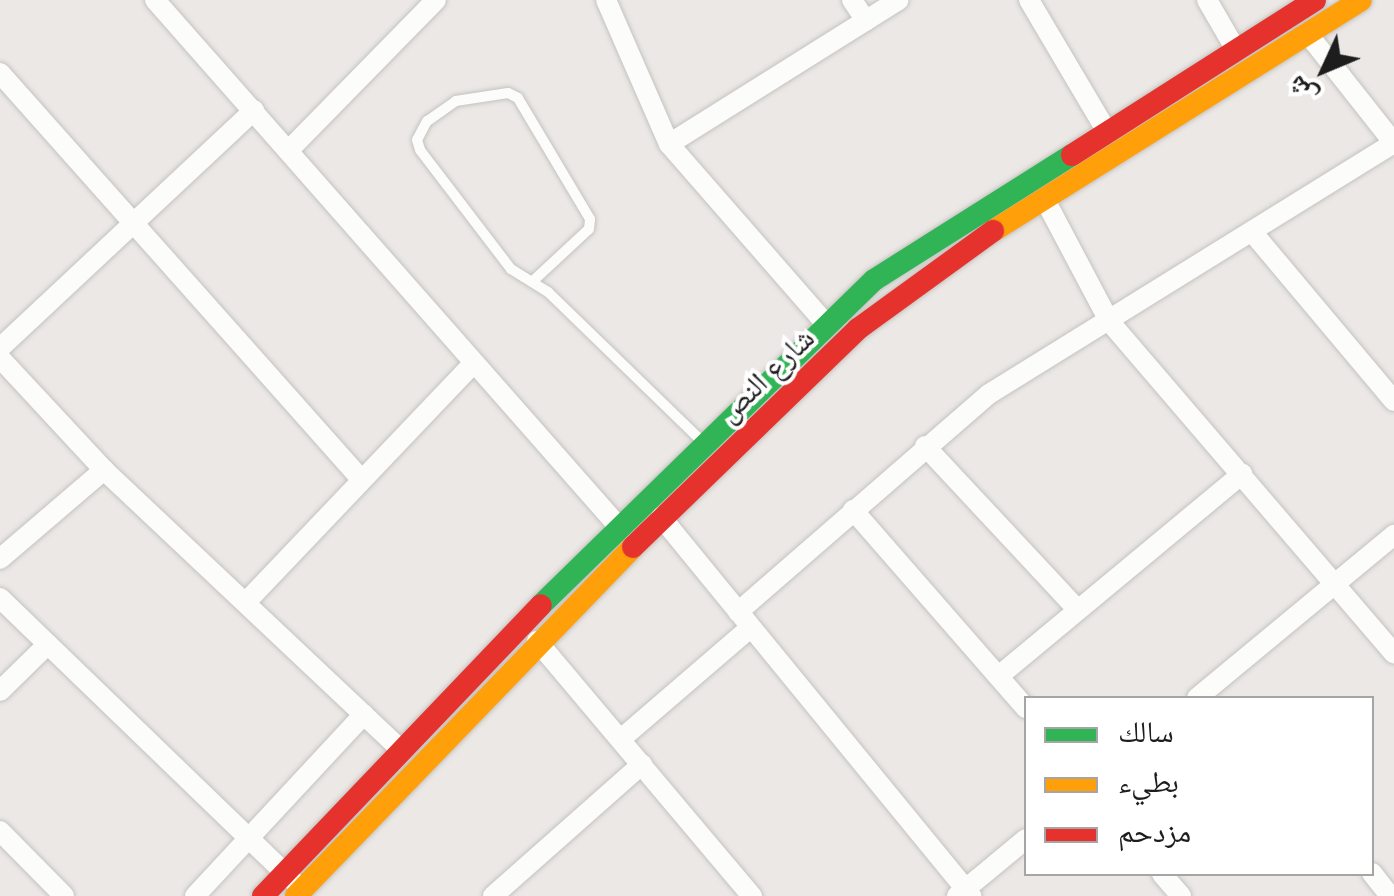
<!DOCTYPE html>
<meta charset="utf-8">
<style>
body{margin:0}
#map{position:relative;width:1394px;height:896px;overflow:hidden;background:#ece8e5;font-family:"DM Sans","Noto Naskh Arabic",sans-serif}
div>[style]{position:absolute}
.roads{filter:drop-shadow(0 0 2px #c4c3c1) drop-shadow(0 0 2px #c4c3c1)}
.lane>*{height:10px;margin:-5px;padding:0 5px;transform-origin:5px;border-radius:5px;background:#fcfcfb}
.street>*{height:20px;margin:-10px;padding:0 10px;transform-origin:10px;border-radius:10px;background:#fcfcfb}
.fast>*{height:22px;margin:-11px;padding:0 11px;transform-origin:11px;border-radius:11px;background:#30b455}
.slow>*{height:22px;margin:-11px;padding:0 11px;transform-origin:11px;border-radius:11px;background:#ff9f0a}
.jam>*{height:22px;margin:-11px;padding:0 11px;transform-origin:11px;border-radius:11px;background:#e5322d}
span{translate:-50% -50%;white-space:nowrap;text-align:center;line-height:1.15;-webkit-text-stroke:8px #fff;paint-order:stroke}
.street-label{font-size:30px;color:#1d1d1d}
.legend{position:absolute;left:1024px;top:696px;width:350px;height:180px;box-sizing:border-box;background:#fff;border:2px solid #a5a5a5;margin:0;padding:12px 18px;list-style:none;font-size:30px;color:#1d1d1d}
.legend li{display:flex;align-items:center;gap:20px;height:50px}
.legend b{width:50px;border:2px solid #a5a5a5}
.north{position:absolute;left:1274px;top:20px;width:100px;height:100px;-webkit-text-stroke:8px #fff;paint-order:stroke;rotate:226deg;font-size:28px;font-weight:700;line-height:40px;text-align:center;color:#1d1d1d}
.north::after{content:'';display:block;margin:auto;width:35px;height:45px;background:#1d1d1d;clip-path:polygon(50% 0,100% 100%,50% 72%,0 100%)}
</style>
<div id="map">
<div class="roads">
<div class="lane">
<div style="left:533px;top:281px;width:76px;rotate:-42.9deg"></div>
<div style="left:589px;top:229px;width:10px;rotate:-84deg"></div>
<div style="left:590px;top:219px;width:141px;rotate:-120.8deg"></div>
<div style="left:518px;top:98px;width:11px;rotate:-153deg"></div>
<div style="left:508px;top:93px;width:53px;rotate:171.3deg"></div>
<div style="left:456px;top:101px;width:35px;rotate:145deg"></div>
<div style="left:427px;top:121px;width:21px;rotate:118deg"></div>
<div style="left:417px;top:140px;width:10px;rotate:73deg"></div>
<div style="left:420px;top:150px;width:150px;rotate:52.6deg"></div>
<div style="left:511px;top:269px;width:44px;rotate:31.9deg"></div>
<div style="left:548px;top:292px;width:216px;rotate:44.1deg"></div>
</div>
<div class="street">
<div style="left:155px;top:0;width:702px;rotate:48.64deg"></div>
<div style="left:606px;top:0;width:157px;rotate:66.4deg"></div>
<div style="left:669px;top:144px;width:237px;rotate:48.9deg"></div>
<div style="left:852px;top:0;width:25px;rotate:56deg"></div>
<div style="left:1029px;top:0;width:153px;rotate:59.4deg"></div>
<div style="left:1207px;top:0;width:58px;rotate:59.9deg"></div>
<div style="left:1307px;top:33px;width:140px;rotate:51.7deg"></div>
<div style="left:0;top:73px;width:543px;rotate:48.36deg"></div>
<div style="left:669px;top:144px;width:271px;rotate:-32.1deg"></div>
<div style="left:289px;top:150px;width:210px;rotate:-45.6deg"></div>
<div style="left:1044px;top:198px;width:139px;rotate:62.1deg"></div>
<div style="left:1109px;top:321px;width:438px;rotate:49.4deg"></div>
<div style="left:1253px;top:233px;width:219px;rotate:50deg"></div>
<div style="left:0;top:348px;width:348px;rotate:-43.1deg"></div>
<div style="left:0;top:358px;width:153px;rotate:47.1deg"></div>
<div style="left:104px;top:470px;width:408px;rotate:43.3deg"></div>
<div style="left:925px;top:446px;width:221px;rotate:47deg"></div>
<div style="left:853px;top:510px;width:263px;rotate:48.9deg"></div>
<div style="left:661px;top:517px;width:490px;rotate:50.7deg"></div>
<div style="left:0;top:559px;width:137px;rotate:-40.6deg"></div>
<div style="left:0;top:598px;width:406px;rotate:44deg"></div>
<div style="left:248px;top:600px;width:323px;rotate:-46.4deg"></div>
<div style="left:738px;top:612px;width:332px;rotate:-41deg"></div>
<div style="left:989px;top:394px;width:476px;rotate:-31.8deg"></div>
<div style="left:537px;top:641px;width:334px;rotate:49.9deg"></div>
<div style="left:1000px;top:675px;width:315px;rotate:-39.7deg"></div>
<div style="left:0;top:691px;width:67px;rotate:-44.4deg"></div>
<div style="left:1197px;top:698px;width:256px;rotate:-39.6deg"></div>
<div style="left:621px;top:739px;width:170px;rotate:-40.7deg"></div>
<div style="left:0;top:831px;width:91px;rotate:45.4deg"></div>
<div style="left:1372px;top:873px;width:29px;rotate:52deg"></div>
<div style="left:1162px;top:874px;width:29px;rotate:49deg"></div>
<div style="left:195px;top:896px;width:248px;rotate:-47.1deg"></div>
<div style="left:493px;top:896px;width:199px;rotate:-41.5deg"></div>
<div style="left:957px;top:896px;width:89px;rotate:-39.6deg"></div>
</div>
<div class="fast">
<div style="left:541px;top:605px;width:465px;rotate:-44.3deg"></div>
<div style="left:874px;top:280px;width:234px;rotate:-32.3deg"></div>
</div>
<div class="slow">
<div style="left:993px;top:231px;width:434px;rotate:-32.1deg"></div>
<div style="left:296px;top:896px;width:485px;rotate:-46deg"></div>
</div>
<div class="jam">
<div style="left:1072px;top:155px;width:288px;rotate:-32.5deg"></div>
<div style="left:633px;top:547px;width:313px;rotate:-44.1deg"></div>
<div style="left:858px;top:329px;width:167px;rotate:-36deg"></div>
<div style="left:263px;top:896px;width:402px;rotate:-46.3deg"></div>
</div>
</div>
<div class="street-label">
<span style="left:766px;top:375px;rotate:-44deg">شارع النص</span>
</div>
<ul class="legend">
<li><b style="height:12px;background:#30b455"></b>سالك</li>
<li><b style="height:12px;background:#ff9f0a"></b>بطيء</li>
<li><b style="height:12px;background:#e5322d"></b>مزدحم</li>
</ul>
<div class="north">ش</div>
</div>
